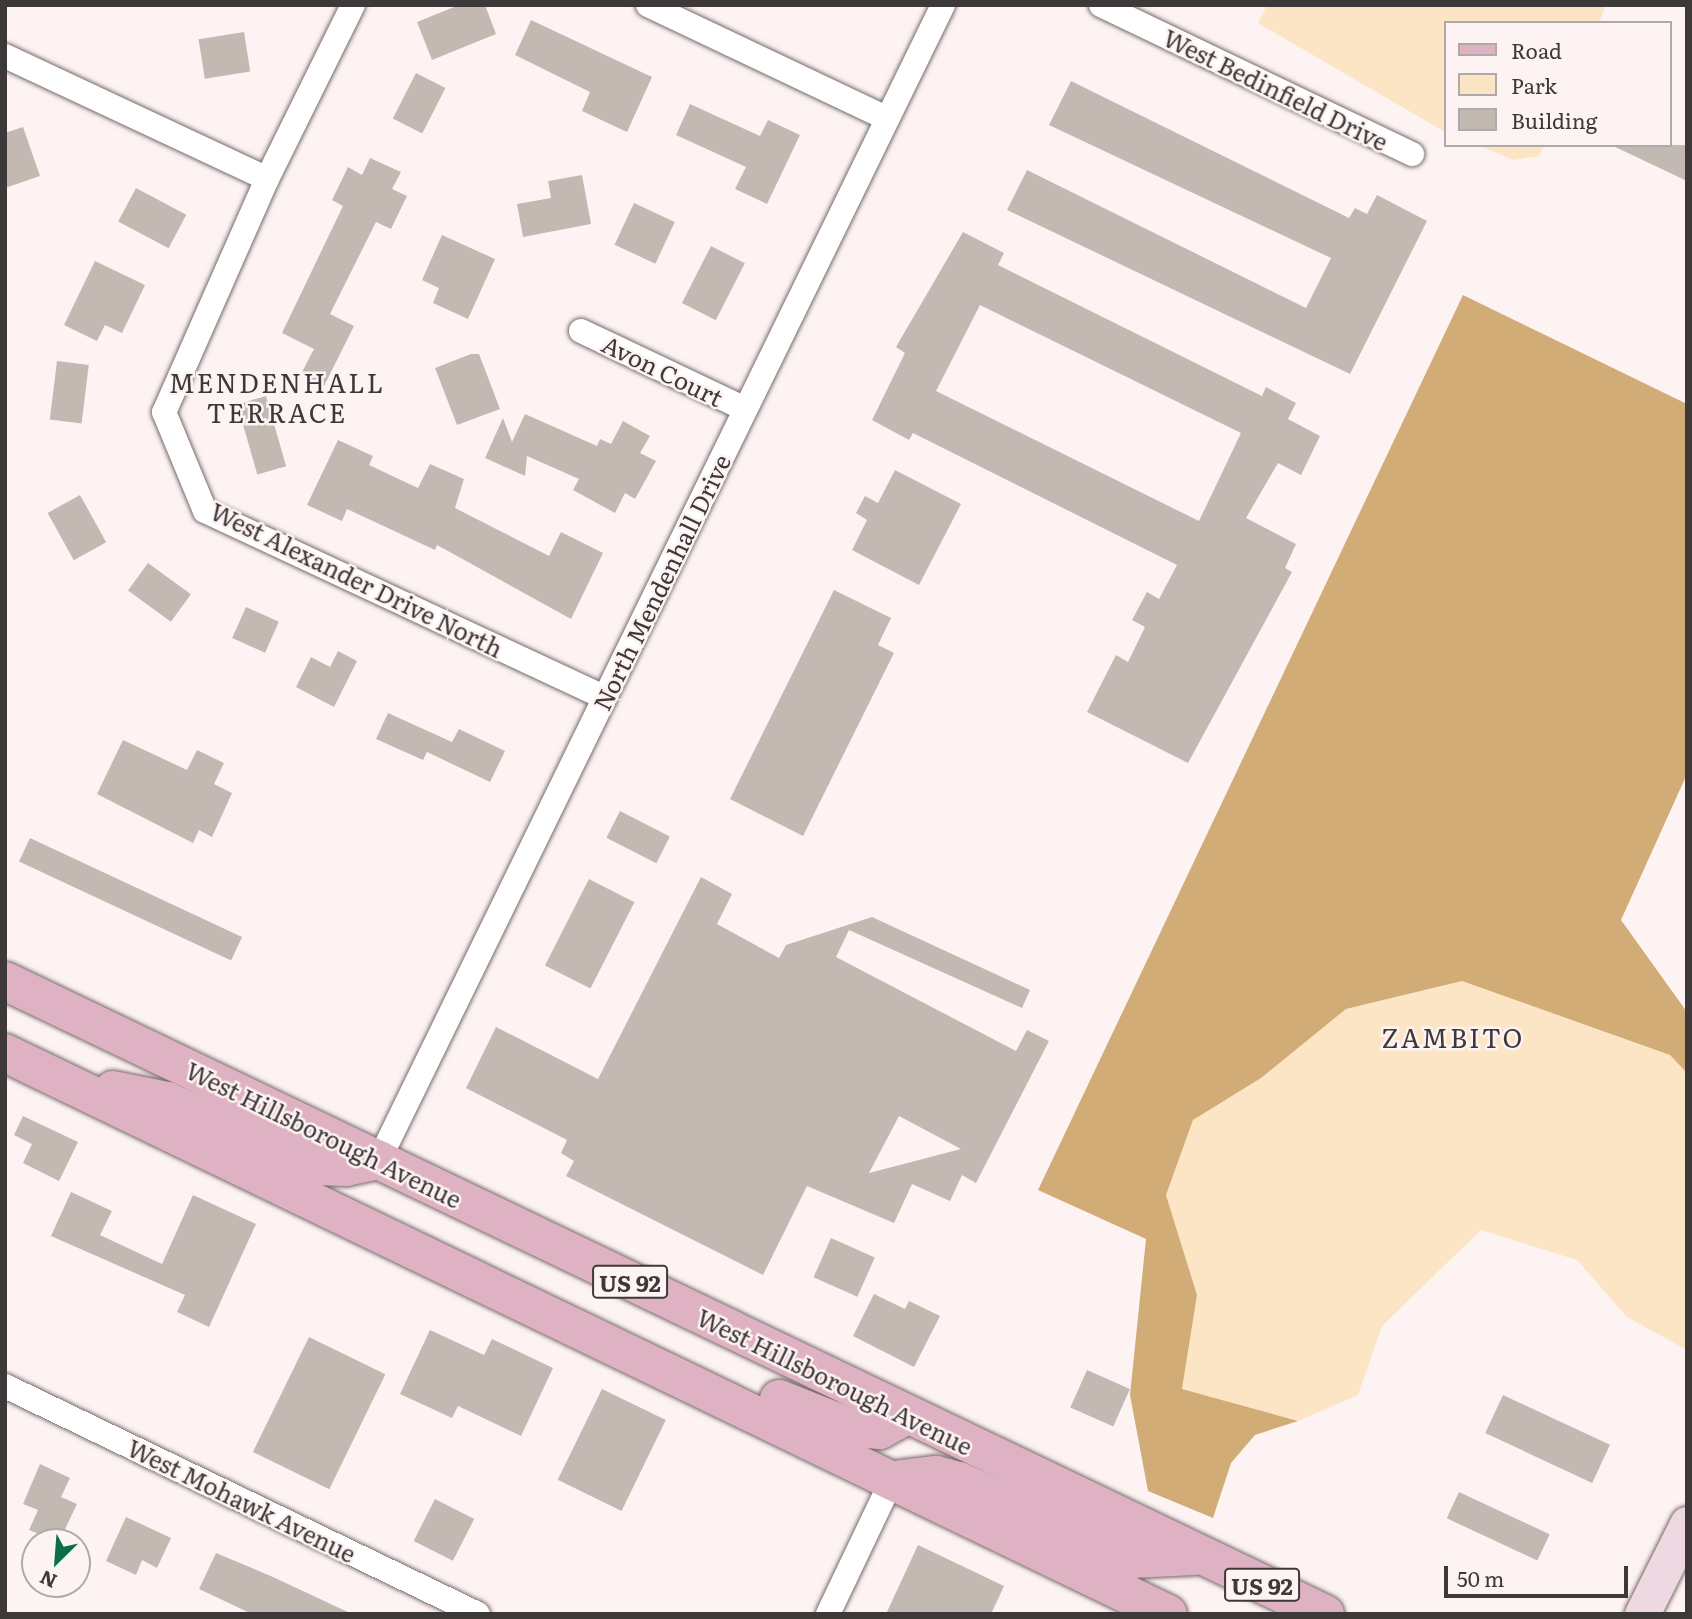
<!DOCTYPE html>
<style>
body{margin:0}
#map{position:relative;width:1692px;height:1619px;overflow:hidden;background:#fef3f3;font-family:Literata,serif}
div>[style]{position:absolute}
.green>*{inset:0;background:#fce5c4}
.forest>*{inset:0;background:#d1ac77}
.building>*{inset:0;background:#c3b9b3;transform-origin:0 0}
.roads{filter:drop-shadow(0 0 2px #766b6b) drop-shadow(0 0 2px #766b6b)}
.street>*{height:24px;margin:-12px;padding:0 12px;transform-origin:12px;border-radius:12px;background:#fff}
.secondary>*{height:35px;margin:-17.5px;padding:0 17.5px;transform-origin:17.5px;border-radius:17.5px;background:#eed8e1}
.primary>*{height:38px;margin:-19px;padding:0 19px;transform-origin:19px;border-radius:19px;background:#deb1c3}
span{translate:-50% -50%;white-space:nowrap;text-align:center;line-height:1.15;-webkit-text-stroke:5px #fef3f3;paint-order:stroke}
.shield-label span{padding:2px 5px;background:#fef3f3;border:2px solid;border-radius:5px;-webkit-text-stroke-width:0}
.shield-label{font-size:23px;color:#3e3939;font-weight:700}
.street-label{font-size:24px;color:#3e3939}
.neighbourhood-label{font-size:26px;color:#3e3939;letter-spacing:2px}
.frame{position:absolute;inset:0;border:7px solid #3e3939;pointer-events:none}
.legend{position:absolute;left:1444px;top:21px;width:228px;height:126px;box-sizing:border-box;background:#fef3f3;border:2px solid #b1a9a9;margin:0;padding:9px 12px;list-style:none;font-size:21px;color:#3e3939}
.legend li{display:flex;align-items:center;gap:14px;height:35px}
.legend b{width:35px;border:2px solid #b1a9a9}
.north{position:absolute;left:21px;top:1528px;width:70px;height:70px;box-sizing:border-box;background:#fef3f3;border:2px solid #b1a9a9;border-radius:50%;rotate:205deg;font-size:19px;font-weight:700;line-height:28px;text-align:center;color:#3e3939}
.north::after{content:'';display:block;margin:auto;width:24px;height:32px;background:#086f46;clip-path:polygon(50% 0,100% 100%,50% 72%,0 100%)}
.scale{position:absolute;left:1444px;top:1566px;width:184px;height:32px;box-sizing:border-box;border:4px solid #3e3939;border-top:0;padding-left:9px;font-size:21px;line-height:24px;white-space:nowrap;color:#3e3939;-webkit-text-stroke:5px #fef3f3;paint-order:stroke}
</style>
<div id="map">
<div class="green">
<div style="clip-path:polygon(1267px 5px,1606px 5px,1599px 23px,1445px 23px,1445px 132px,1258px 23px)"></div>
<div style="clip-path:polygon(1478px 145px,1544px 145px,1539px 156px,1513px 160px)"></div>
<div style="clip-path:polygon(1462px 981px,1670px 1055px,1687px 1073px,1687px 1350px,1627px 1317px,1577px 1260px,1481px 1230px,1382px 1326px,1358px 1395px,1298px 1421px,1182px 1389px,1197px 1295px,1166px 1195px,1193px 1120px,1261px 1078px,1346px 1009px)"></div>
</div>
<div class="forest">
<div style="clip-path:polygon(1463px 295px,1687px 404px,1687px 774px,1621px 920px,1687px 1012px,1687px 1073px,1670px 1055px,1462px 981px,1346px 1009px,1261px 1078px,1193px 1120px,1166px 1195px,1197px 1295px,1182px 1389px,1298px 1421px,1255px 1435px,1231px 1463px,1213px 1518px,1148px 1491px,1130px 1395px,1146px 1239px,1038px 1190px)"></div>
</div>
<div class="building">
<div style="clip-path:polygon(459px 5px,485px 5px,496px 34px,432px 60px,417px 22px)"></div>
<div style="clip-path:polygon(531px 20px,652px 77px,627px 132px,582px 111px,590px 92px,515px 55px)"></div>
<div style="left:244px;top:32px;width:40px;height:46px;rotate:81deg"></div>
<div style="left:416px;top:73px;width:33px;height:51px;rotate:27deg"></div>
<div style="clip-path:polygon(1071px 81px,1349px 218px,1355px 208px,1367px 214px,1377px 195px,1427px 221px,1350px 374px,1007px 210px,1027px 170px,1306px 308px,1331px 258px,1049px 125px)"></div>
<div style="clip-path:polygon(690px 104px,760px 136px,768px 120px,800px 135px,767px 204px,735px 189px,746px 167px,676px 135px)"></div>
<div style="clip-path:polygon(23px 127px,40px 176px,5px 188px,5px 133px)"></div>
<div style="clip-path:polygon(1611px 145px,1687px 145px,1687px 181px)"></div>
<div style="clip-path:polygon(370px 158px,401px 172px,392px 189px,407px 196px,391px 229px,376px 222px,330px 314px,354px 326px,324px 386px,301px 374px,314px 349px,282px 333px,343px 206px,332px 200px,348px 167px,362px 175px)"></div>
<div style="clip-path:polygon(582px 175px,591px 224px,523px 237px,517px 204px,551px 198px,548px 181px)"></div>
<div style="left:136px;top:188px;width:57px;height:38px;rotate:28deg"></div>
<div style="left:634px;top:203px;width:45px;height:46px;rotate:25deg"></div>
<div style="clip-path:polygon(evenodd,963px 232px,1004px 253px,998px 265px,1262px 396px,1266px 387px,1296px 403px,1288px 419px,1320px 436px,1301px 475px,1278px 463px,1246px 518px,1296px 544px,1285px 568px,1292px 572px,1188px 763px,1087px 712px,1116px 655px,1128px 662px,1145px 627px,1132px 620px,1147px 592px,1159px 599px,1177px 565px,913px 433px,909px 440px,872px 420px,905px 353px,896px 347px,963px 232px,980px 305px,1241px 433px,1199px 521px,936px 391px,980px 305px)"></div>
<div style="clip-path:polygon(442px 235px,495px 259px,468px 319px,433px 303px,439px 288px,422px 280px)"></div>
<div style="left:711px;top:246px;width:38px;height:64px;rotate:27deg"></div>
<div style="clip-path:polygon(95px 261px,145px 285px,122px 333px,105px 325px,97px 341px,64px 325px)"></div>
<div style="clip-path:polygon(471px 354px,479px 354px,500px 409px,457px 425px,435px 368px)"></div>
<div style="left:57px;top:361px;width:32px;height:59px;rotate:7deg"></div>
<div style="left:266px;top:396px;width:73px;height:30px;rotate:74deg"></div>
<div style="clip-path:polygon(525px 414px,597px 446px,600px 439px,611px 444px,623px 421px,650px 436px,640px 453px,656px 461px,635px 499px,625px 493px,615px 513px,573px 490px,579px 479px,527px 456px,525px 476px,485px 458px,503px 418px,512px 442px)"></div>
<div style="clip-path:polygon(338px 440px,373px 456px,369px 465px,418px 488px,430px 464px,464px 479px,455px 508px,549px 556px,561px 532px,603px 553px,571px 619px,437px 545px,435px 550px,347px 509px,342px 521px,307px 505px)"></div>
<div style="clip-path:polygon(895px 470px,961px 504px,919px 585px,852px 550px,867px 520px,856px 513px,865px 496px,878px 503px)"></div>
<div style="left:80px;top:495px;width:54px;height:37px;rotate:61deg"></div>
<div style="left:148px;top:563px;width:53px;height:34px;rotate:36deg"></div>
<div style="clip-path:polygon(834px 590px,891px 618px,878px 645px,894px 653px,803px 836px,730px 799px)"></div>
<div style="left:246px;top:607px;width:36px;height:34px;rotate:24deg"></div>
<div style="clip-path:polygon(338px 651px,357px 661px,334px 707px,296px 687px,311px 657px,330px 667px)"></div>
<div style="clip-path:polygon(388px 713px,452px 742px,459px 729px,505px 751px,490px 782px,427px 752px,423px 760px,376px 739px)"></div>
<div style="clip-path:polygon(123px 740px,187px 770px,197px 750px,224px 763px,214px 784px,232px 793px,212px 837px,199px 830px,193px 843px,97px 794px)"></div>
<div style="left:620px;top:811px;width:56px;height:30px;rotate:27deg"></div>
<div style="left:30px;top:838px;width:234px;height:26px;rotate:25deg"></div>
<div style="clip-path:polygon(evenodd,701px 877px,732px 894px,717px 924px,779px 958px,786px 945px,872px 917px,1030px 990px,1022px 1008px,849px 930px,836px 957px,1016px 1051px,1027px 1030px,1049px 1041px,976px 1183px,962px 1175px,950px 1201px,912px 1184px,894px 1223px,807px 1186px,763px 1275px,566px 1176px,574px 1161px,561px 1153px,567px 1140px,466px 1088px,496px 1027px,598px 1079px,701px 877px,899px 1116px,961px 1149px,869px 1173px,899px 1116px)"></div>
<div style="left:589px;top:879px;width:51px;height:97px;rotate:27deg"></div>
<div style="clip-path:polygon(23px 1116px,78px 1142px,59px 1181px,23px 1163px,32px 1144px,14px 1135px)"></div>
<div style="clip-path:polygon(71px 1192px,112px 1211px,100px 1235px,162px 1264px,193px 1195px,256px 1224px,209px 1327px,177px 1312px,185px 1295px,51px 1236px)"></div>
<div style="left:831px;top:1238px;width:48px;height:43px;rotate:24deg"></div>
<div style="clip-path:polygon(874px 1294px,905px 1309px,909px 1301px,940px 1316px,914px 1367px,853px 1336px)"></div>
<div style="clip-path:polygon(430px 1330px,484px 1355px,492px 1339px,553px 1368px,521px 1436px,458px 1406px,452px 1418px,400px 1394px)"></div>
<div style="left:309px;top:1337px;width:85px;height:128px;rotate:26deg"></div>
<div style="left:1087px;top:1370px;width:47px;height:41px;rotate:24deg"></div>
<div style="left:602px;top:1389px;width:71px;height:101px;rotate:26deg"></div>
<div style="left:1503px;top:1395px;width:118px;height:42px;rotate:25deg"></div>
<div style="clip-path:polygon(40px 1464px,70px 1478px,61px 1497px,77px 1504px,59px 1542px,29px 1530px,38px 1510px,23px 1504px)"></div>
<div style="left:1459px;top:1492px;width:100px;height:29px;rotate:25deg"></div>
<div style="left:435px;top:1499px;width:44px;height:47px;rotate:27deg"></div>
<div style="clip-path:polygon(126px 1517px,171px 1538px,157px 1568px,142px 1560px,136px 1575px,106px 1561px)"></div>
<div style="clip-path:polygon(918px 1545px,1004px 1586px,991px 1614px,886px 1614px)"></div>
<div style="clip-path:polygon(216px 1553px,273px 1577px,352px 1614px,252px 1614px,199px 1589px)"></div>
</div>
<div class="roads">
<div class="street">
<div style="left:353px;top:5px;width:194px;rotate:116.3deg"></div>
<div style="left:267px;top:179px;width:255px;rotate:113.8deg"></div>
<div style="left:164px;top:412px;width:107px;rotate:67.5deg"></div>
<div style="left:205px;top:511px;width:440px;rotate:25deg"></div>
<div style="left:648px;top:5px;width:263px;rotate:25.4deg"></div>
<div style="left:1101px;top:5px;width:345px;rotate:25.6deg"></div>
<div style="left:5px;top:56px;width:289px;rotate:25.1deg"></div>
<div style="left:581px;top:331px;width:182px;rotate:25.4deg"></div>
<div style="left:379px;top:1160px;width:1285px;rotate:-63.97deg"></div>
<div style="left:5px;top:1386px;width:525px;rotate:25.74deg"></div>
<div style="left:828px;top:1614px;width:148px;rotate:-64.5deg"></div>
</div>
<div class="secondary">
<div style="left:1642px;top:1614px;width:101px;rotate:-63.4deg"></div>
</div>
<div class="primary">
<div style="left:5px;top:981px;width:1464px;rotate:25.62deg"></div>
<div style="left:5px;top:1053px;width:1291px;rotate:25.75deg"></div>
<div style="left:113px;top:1090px;width:55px;rotate:11.5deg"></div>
<div style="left:167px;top:1101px;width:161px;rotate:23.9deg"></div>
<div style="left:314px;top:1166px;width:32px;rotate:2deg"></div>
<div style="left:346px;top:1167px;width:34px;rotate:-12deg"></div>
<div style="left:779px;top:1399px;width:79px;rotate:21.7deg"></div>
<div style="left:852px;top:1428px;width:28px;rotate:4deg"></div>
<div style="left:880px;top:1430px;width:31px;rotate:-29deg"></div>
<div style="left:901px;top:1479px;width:35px;rotate:-7deg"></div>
<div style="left:936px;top:1475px;width:24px;rotate:15deg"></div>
<div style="left:959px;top:1481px;width:190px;rotate:24.3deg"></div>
<div style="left:1132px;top:1559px;width:62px;rotate:-2.8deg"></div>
</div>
</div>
<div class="shield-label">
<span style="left:630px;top:1282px">US 92</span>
<span style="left:1262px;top:1585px">US 92</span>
</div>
<div class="street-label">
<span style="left:1276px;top:89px;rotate:26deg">West Bedinfield Drive</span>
<span style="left:663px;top:370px;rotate:26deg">Avon Court</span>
<span style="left:357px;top:579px;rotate:26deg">West Alexander Drive North</span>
<span style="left:661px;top:582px;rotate:-64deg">North Mendenhall Drive</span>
<span style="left:324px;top:1134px;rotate:26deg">West Hillsborough Avenue</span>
<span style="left:835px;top:1381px;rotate:26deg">West Hillsborough Avenue</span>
<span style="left:242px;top:1500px;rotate:26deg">West Mohawk Avenue</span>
</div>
<div class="neighbourhood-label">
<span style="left:277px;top:397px">MENDENHALL<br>TERRACE</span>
<span style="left:1453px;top:1037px">ZAMBITO</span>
</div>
<div class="frame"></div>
<ul class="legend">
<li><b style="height:9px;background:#deb1c3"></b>Road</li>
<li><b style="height:19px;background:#fce5c4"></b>Park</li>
<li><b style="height:19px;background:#c3b9b3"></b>Building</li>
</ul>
<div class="north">N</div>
<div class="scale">50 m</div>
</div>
